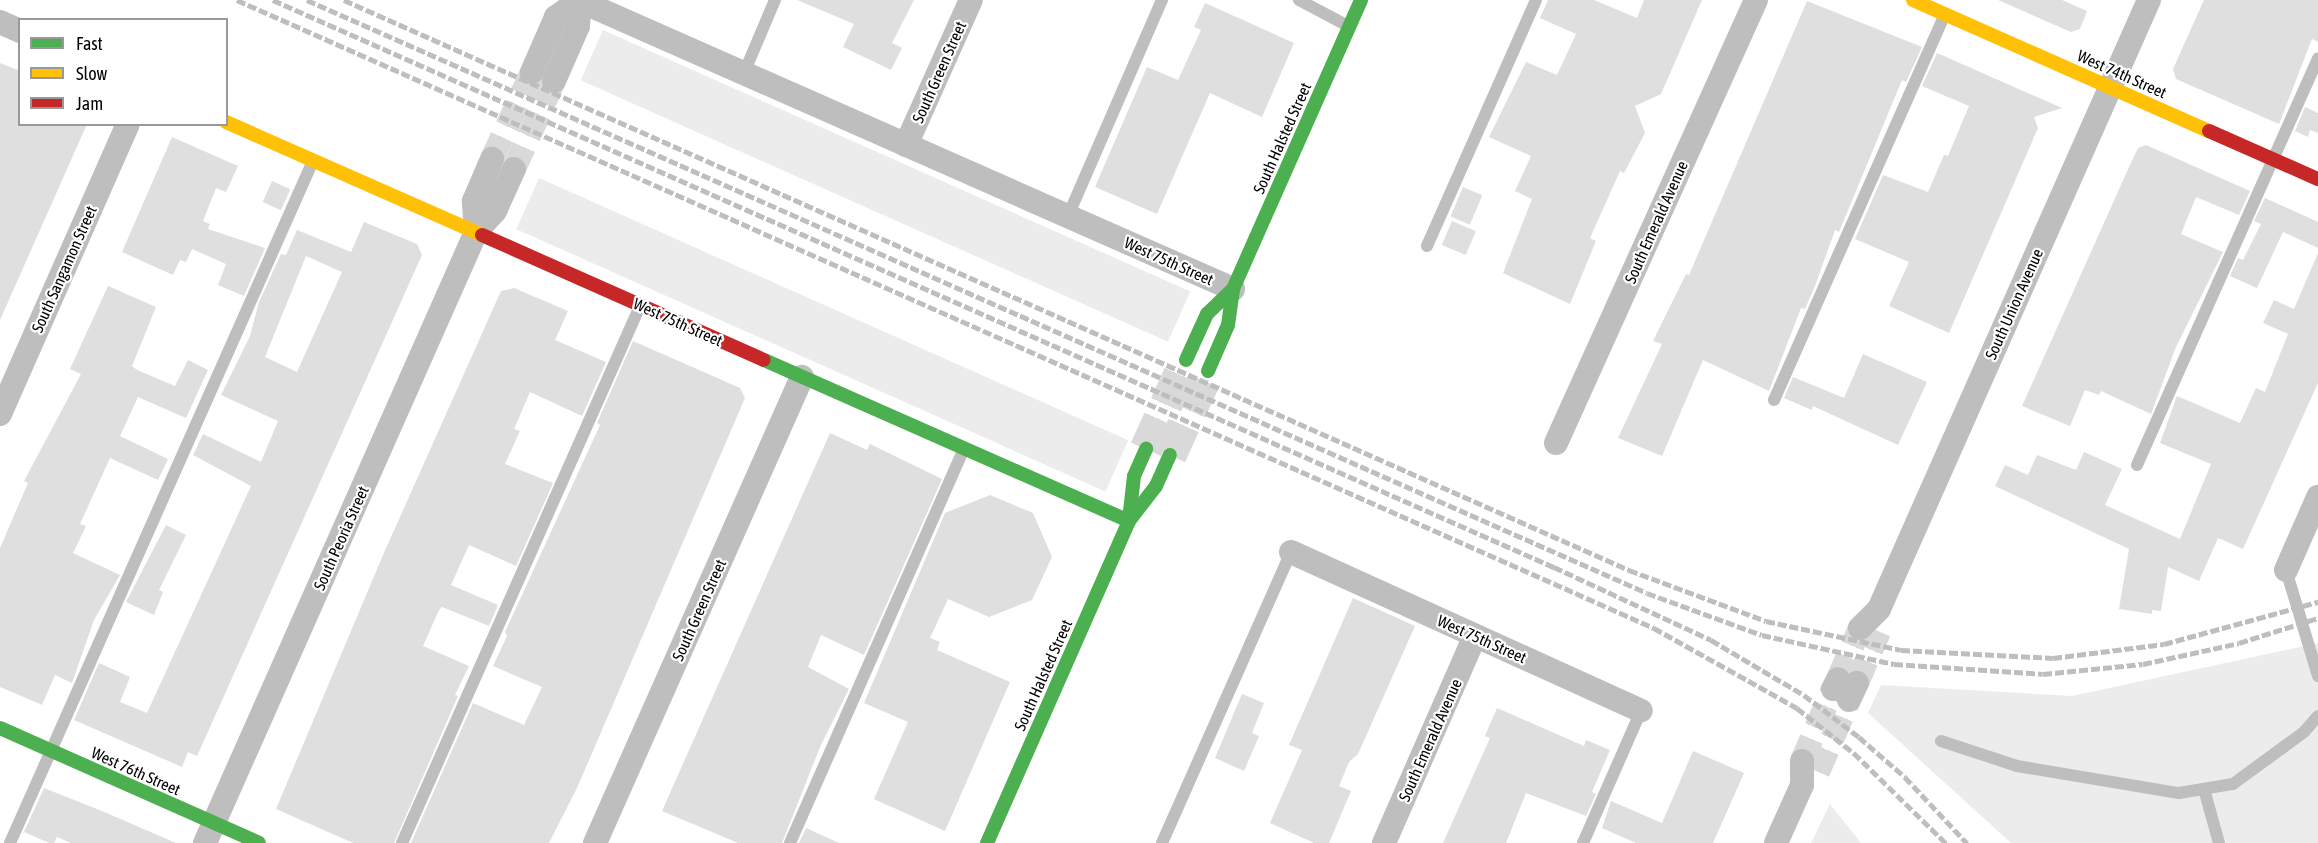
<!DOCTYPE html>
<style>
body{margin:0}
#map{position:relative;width:2318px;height:843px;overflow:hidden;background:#fff;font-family:"Asap Condensed",sans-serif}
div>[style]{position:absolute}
.green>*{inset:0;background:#ececec;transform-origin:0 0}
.building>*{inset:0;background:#dfdfdf;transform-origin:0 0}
.street-tunnel>*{height:24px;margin-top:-12px;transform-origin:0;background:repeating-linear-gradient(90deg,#d9d9d9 0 24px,transparent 0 36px)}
.secondary-tunnel>*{height:33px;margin-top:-16.5px;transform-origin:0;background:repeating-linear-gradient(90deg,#d9d9d9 0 33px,transparent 0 49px)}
.lane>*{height:12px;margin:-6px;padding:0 6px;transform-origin:6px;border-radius:6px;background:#bebebe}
.street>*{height:24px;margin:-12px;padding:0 12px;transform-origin:12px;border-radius:12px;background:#bebebe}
.fast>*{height:14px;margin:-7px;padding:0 7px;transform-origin:7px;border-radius:7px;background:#4caf50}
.slow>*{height:14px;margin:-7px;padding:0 7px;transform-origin:7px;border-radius:7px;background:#ffc107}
.jam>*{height:14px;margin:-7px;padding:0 7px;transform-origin:7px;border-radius:7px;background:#c62828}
.rail>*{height:4.5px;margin-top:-2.25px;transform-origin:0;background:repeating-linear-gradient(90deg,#bebebe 0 9px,transparent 0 12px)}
span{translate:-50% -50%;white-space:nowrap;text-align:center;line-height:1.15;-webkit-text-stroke:4.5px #fff;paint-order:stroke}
.street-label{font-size:16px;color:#000}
.legend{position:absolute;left:18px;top:18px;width:210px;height:108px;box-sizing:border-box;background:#fff;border:2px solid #999;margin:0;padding:8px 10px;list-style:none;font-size:18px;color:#000}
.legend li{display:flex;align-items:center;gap:12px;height:30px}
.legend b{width:30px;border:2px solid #999}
</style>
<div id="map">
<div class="green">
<div style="left:603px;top:30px;width:643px;height:55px;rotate:24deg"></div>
<div style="left:539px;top:178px;width:645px;height:56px;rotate:24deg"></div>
<div style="clip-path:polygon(2318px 643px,2318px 843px,2011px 843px,1868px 713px,1881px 685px,2072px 696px)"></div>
<div style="clip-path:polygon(1830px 804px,1861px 843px,1811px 843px)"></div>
</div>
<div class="building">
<div style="clip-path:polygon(797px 0,914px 0,892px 43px,902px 48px,891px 70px,843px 47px,854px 24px)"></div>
<div style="clip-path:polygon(1548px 0,1594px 0,1637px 18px,1644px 0,1702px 0,1661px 94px,1635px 106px,1645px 133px,1624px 173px,1620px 171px,1590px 238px,1596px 241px,1570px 304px,1503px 273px,1532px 199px,1515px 191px,1531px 156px,1489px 137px,1526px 62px,1557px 75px,1576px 34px,1540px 18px)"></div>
<div style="clip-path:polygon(1998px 0,2062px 0,2087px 11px,2080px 29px,2071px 32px)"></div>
<div style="clip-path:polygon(2204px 0,2318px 0,2318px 42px,2312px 39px,2279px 124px,2176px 79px,2173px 69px)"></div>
<div style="clip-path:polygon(1807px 1px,1922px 47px,1906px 82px,1902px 80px,1839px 232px,1835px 230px,1815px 286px,1805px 309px,1801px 308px,1769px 391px,1703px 360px,1662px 456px,1618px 438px,1662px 344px,1653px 341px,1686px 274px,1689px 275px)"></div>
<div style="clip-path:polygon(1205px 3px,1294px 43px,1262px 117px,1210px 93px,1157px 214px,1095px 187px,1147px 67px,1178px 80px,1201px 30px,1194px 27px)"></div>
<div style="clip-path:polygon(1937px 53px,2062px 108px,2034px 117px,2038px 128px,1949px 333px,1889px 306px,1909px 262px,1855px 239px,1883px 175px,1928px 192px,1944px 155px,1948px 156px,1969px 106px,1922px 86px)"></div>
<div style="clip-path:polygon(0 63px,20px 71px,20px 124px,87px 124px,0 320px)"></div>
<div style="clip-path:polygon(2305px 107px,2318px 113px,2318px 133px,2310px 130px,2308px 137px,2295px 131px)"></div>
<div style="clip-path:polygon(172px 137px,238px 166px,226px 192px,216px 188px,203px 221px,210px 224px,208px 229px,265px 248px,244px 296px,218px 285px,226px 264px,192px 249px,186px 262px,180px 260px,173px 275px,122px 252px)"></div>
<div style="clip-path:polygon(2146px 145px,2250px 191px,2239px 215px,2196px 197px,2181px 234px,2223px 252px,2176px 347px,2151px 414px,2101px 391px,2099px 395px,2085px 390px,2070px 426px,2022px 406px,2129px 167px,2138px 148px)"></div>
<div style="left:272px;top:181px;width:20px;height:23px;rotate:24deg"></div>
<div style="left:1463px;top:187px;width:21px;height:32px;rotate:23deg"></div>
<div style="clip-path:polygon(2265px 198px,2318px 222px,2318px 248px,2283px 232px,2257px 288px,2230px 276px,2238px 258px,2243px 260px,2261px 224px,2254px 221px)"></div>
<div style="left:1452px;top:221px;width:26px;height:26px;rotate:23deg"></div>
<div style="clip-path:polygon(evenodd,364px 222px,417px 244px,422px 255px,197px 756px,188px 752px,182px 767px,74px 720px,99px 663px,130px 677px,120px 702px,147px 713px,251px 486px,193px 455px,203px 434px,261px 462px,278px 421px,221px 395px,250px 336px,259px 302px,281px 254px,286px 255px,297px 230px,351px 252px,364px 222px,306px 256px,342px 272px,297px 372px,265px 357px,306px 256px)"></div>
<div style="clip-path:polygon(2318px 253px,2318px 383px,2243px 549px,2218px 538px,2199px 581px,2168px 567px,2161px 611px,2152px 610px,2152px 614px,2119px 609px,2129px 549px,1995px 486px,2005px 465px,2028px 475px,2037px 455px,2076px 470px,2084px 452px,2122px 469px,2105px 505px,2180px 539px,2211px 464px,2160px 443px,2177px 396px,2240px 423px,2256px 388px,2265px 392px,2288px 334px,2263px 323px,2274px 300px,2294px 309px)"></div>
<div style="clip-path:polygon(108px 286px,156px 307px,132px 366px,137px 370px,175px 386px,188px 360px,208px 370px,186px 418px,138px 397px,120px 436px,168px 459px,158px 480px,110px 458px,80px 524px,86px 526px,73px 553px,120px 575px,94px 620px,72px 683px,55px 675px,42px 705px,0 687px,0 548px,28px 483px,24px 481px,81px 374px,70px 369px)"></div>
<div style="clip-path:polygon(514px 288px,568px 311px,555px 340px,606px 362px,582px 416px,530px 392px,514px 429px,520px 431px,505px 464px,553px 483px,516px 566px,469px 545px,451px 585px,498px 605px,489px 626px,442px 607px,439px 610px,423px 646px,469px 666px,455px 695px,458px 696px,394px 843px,353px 843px,276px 809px,383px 555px,501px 291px)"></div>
<div style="clip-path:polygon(633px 341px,740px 388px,745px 398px,577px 788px,549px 843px,411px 843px,473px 703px,524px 725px,542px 687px,493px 666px,507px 636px,505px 632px,600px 425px,597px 423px)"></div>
<div style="clip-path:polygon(1863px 354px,1927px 382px,1898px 445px,1813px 406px,1812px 410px,1784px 398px,1793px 377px,1844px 398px)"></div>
<div style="clip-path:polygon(830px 433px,867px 450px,870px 444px,942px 479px,864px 655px,821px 635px,808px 667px,849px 689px,820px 747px,782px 843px,738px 843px,662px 811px)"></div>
<div style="clip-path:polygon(990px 495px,1033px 513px,1052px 557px,1032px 600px,989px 617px,948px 599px,930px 638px,940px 642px,937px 650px,1010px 682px,945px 831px,874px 799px,908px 722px,864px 703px,945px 513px)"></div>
<div style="clip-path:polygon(166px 525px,186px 535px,159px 590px,163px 592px,154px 615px,126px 602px)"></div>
<div style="clip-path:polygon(1353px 598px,1415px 626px,1358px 754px,1349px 762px,1339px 786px,1351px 791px,1329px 843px,1314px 843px,1270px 823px,1302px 750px,1289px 745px)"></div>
<div style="clip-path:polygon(1242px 694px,1264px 703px,1252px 733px,1259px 736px,1244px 771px,1215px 758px)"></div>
<div style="clip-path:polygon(1497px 708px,1584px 746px,1586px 740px,1610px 750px,1592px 792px,1596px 794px,1586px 816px,1526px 793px,1506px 843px,1443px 843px,1490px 738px,1485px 736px)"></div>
<div style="clip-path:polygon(1693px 751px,1744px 773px,1713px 843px,1636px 843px,1602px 828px,1611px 801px,1662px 823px)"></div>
<div style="clip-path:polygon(44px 788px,102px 811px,176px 843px,71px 843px,57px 837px,54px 843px,49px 843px,24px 832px)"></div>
<div style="clip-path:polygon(806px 828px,839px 843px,799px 843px)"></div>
</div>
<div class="street-tunnel">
<div style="left:492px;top:159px;width:96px;rotate:-65.3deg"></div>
<div style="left:514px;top:169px;width:97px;rotate:-65.6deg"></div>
<div style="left:1838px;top:679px;width:56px;rotate:-66.7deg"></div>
<div style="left:1857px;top:683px;width:56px;rotate:-66.7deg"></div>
<div style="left:1802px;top:761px;width:78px;rotate:-66.7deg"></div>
<div style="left:1818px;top:772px;width:78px;rotate:-66.7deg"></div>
</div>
<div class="secondary-tunnel">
<div style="left:1146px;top:449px;width:98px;rotate:-65.8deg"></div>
<div style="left:1170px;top:455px;width:92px;rotate:-65.7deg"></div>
</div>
<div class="lane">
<div style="left:1299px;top:0;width:55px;rotate:28deg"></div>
<div style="left:744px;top:73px;width:79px;rotate:-67deg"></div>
<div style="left:1068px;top:216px;width:236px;rotate:-66.5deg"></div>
<div style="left:1427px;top:246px;width:269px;rotate:-66.1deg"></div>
<div style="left:1774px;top:400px;width:421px;rotate:-66.1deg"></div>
<div style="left:2137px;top:465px;width:445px;rotate:-66deg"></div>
<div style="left:2286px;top:570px;width:111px;rotate:73.2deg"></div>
<div style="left:1941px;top:741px;width:80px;rotate:18.2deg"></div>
<div style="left:2017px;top:766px;width:164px;rotate:9.5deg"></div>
<div style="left:2179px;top:793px;width:55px;rotate:-9.5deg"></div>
<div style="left:2233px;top:784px;width:88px;rotate:-36.2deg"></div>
<div style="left:2304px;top:732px;width:21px;rotate:-49deg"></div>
<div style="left:2204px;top:789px;width:56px;rotate:74.5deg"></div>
<div style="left:10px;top:843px;width:746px;rotate:-66.05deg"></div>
<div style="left:402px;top:843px;width:587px;rotate:-66.1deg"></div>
<div style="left:790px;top:843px;width:431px;rotate:-66.2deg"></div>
<div style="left:1162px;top:843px;width:318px;rotate:-66.1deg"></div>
<div style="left:1583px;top:843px;width:144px;rotate:-66.3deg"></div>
</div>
<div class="street">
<div style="left:578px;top:0;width:716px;rotate:23.81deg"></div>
<div style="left:0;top:22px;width:22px;rotate:24deg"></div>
<div style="left:532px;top:72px;width:60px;rotate:-66.4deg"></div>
<div style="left:556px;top:17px;width:28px;rotate:-35deg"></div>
<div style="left:554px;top:81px;width:60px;rotate:-66.4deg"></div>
<div style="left:578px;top:26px;width:26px;rotate:-86deg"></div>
<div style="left:906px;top:145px;width:159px;rotate:-65.9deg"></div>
<div style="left:476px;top:232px;width:31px;rotate:-94deg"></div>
<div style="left:474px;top:201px;width:46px;rotate:-66.8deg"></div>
<div style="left:0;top:414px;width:317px;rotate:-66.2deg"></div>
<div style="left:1556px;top:443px;width:486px;rotate:-65.7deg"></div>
<div style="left:1291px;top:552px;width:384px;rotate:24.4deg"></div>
<div style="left:2286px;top:570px;width:80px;rotate:-66.3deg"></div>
<div style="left:1860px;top:628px;width:27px;rotate:-45deg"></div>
<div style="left:1879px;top:609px;width:666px;rotate:-66.09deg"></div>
<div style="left:1833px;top:689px;width:11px;rotate:-63deg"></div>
<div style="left:1849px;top:700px;width:19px;rotate:-65deg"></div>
<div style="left:205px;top:843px;width:668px;rotate:-66.08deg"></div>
<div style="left:476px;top:232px;width:28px;rotate:-48deg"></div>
<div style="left:495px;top:211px;width:46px;rotate:-65.7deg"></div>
<div style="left:595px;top:843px;width:510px;rotate:-66.05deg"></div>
<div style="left:1384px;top:843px;width:226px;rotate:-66.3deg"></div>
<div style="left:1776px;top:843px;width:64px;rotate:-65.9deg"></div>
<div style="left:1802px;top:785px;width:24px;rotate:-90deg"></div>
</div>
<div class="fast">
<div style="left:764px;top:360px;width:399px;rotate:23.8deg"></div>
<div style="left:1186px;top:360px;width:51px;rotate:-65.5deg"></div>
<div style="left:1207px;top:314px;width:36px;rotate:-44deg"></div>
<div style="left:1208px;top:371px;width:50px;rotate:-66.5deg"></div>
<div style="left:1228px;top:325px;width:36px;rotate:-82deg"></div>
<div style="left:1233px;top:289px;width:316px;rotate:-66.1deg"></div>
<div style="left:1129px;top:520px;width:44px;rotate:-83.5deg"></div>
<div style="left:1134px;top:476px;width:30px;rotate:-66deg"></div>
<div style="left:0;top:728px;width:283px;rotate:23.9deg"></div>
<div style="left:987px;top:843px;width:352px;rotate:-66.2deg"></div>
<div style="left:1129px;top:521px;width:44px;rotate:-52.4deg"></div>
<div style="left:1156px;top:486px;width:34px;rotate:-66deg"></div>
</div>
<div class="slow">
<div style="left:1913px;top:0;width:324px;rotate:23.9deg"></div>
<div style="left:226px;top:122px;width:280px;rotate:23.8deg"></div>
</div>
<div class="jam">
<div style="left:2209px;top:131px;width:119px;rotate:23.8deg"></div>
<div style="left:482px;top:235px;width:308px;rotate:23.9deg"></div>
</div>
<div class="rail">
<div style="left:237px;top:0;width:1550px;rotate:23.9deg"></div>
<div style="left:1654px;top:628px;width:164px;rotate:29.2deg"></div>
<div style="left:1797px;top:708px;width:73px;rotate:38.3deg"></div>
<div style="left:1854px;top:753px;width:129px;rotate:44.4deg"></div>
<div style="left:273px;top:0;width:1401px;rotate:23.88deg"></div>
<div style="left:1554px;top:567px;width:173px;rotate:24.9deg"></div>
<div style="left:1711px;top:640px;width:108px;rotate:30.6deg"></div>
<div style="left:1804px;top:695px;width:69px;rotate:37.4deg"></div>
<div style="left:1859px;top:737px;width:61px;rotate:41deg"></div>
<div style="left:1905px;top:777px;width:91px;rotate:46.8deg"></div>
<div style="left:307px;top:0;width:1465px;rotate:23.87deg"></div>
<div style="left:1647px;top:593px;width:122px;rotate:20.1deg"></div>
<div style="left:1762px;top:635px;width:135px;rotate:12.4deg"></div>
<div style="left:1894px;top:664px;width:149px;rotate:3.8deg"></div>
<div style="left:2043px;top:674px;width:100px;rotate:-5.7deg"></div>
<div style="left:2143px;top:664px;width:98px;rotate:-12.3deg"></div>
<div style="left:2239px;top:643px;width:83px;rotate:-17.6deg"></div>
<div style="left:344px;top:0;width:1406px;rotate:23.92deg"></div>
<div style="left:1629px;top:570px;width:146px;rotate:20.4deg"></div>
<div style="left:1766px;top:621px;width:138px;rotate:12.1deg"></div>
<div style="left:1901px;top:650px;width:152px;rotate:3deg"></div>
<div style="left:2053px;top:658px;width:112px;rotate:-7.2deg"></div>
<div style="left:2164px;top:644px;width:160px;rotate:-15.3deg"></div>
</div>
<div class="street-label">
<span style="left:939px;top:72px;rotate:-66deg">South Green Street</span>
<span style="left:2122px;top:74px;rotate:24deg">West 74th Street</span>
<span style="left:1282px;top:138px;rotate:-66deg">South Halsted Street</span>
<span style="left:1656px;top:222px;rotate:-66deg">South Emerald Avenue</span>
<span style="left:1169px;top:261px;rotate:24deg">West 75th Street</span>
<span style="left:64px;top:269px;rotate:-66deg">South Sangamon Street</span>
<span style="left:2014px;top:304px;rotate:-66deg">South Union Avenue</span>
<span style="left:678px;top:322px;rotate:24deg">West 75th Street</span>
<span style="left:341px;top:538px;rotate:-66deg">South Peoria Street</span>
<span style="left:699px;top:610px;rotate:-66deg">South Green Street</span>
<span style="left:1482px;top:639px;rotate:24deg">West 75th Street</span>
<span style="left:1043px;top:675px;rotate:-66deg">South Halsted Street</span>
<span style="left:1430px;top:740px;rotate:-66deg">South Emerald Avenue</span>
<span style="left:136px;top:771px;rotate:24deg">West 76th Street</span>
</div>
<ul class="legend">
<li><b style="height:8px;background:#4caf50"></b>Fast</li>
<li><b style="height:8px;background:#ffc107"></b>Slow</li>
<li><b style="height:8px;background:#c62828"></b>Jam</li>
</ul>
</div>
